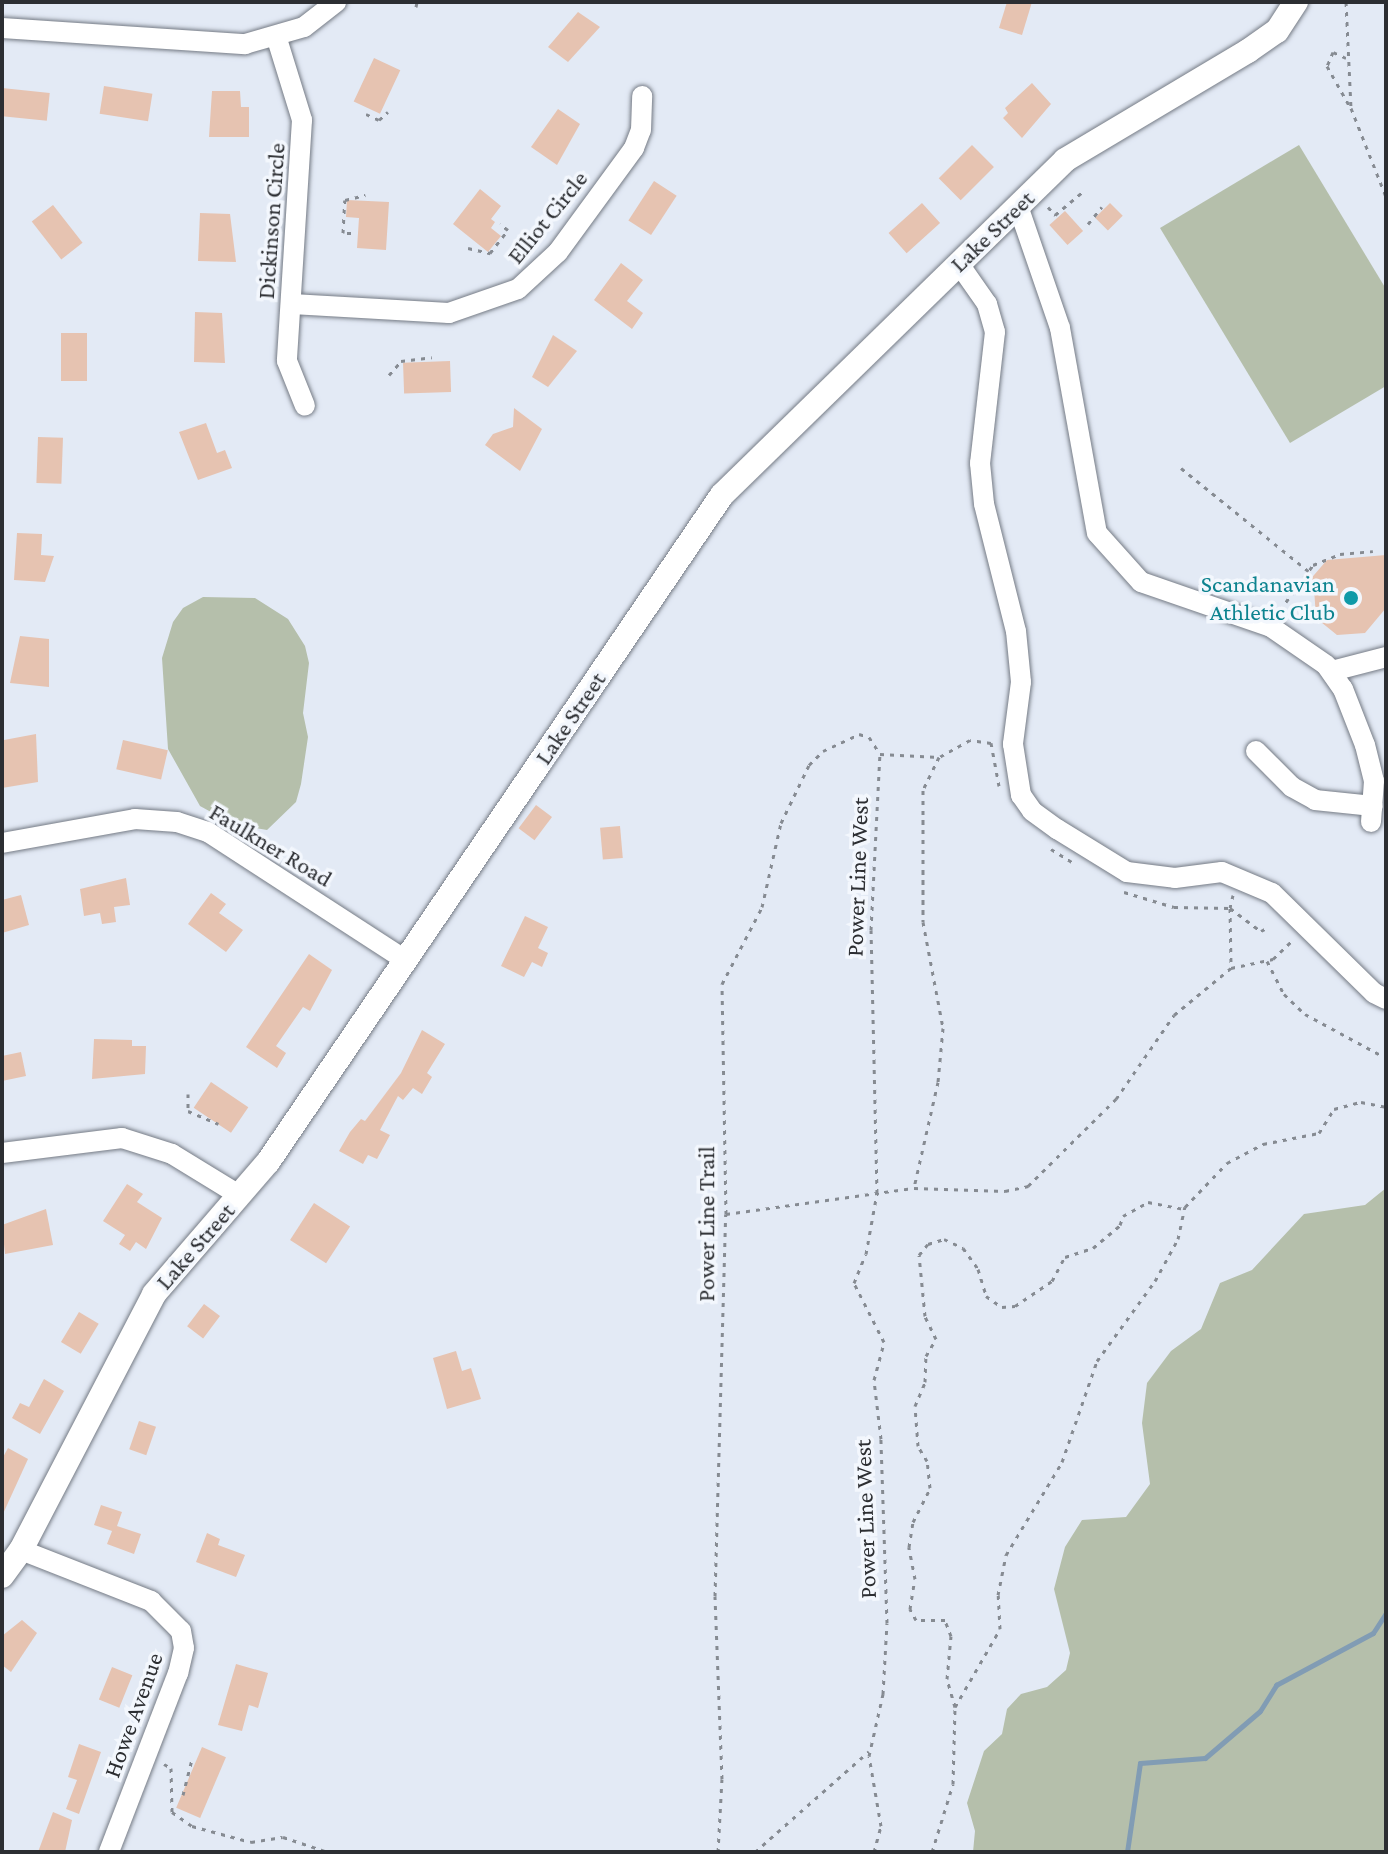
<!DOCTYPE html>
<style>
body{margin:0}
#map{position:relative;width:1388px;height:1854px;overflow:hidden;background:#e3eaf5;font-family:"Crimson Pro",serif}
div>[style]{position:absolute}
.green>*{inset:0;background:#b5bfab}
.stream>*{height:5px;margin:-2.5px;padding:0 2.5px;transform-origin:2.5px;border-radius:2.5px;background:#819cb4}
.building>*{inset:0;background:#e6c3b1;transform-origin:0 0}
.path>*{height:3px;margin-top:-1.5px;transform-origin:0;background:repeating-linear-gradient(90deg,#868b92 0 4px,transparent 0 10px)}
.roads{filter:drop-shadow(0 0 2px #757b85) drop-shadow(0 0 2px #757b85)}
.minor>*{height:20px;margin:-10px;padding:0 10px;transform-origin:10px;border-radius:10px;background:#fff}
.major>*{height:24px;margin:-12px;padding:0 12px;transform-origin:12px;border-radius:12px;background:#fff}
.dots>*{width:22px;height:22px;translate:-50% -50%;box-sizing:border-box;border:4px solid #f3f7fd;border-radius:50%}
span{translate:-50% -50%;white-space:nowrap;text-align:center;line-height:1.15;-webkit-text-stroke:7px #f3f7fd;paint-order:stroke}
.street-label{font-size:24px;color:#2c2e32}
.culture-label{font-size:24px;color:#0d838f}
.right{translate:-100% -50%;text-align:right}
.frame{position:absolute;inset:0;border:4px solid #2c2e32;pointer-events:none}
</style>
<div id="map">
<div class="green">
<div style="clip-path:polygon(1299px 145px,1386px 289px,1386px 386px,1290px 443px,1160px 228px)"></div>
<div style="clip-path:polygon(203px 597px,255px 598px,288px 619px,305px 646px,309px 663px,303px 713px,308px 737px,301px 784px,296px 802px,267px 830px,233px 824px,200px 806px,168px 749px,162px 658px,173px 622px,183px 608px)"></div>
<div style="clip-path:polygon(1386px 1188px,1386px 1852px,973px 1852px,975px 1831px,967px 1803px,984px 1751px,1002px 1734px,1007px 1709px,1021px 1694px,1047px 1687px,1066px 1670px,1070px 1653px,1054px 1589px,1065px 1547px,1082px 1520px,1126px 1517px,1150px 1484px,1142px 1423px,1147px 1383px,1171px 1351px,1201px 1329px,1220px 1283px,1252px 1270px,1304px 1214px,1365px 1205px)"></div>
</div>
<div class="stream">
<div style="left:1127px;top:1852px;width:90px;rotate:-81.7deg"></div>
<div style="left:1140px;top:1763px;width:65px;rotate:-4.4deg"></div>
<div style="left:1205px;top:1758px;width:72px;rotate:-40.5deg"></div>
<div style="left:1260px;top:1711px;width:31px;rotate:-58deg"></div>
<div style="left:1276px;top:1685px;width:110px;rotate:-28.2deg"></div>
<div style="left:1373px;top:1633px;width:24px;rotate:-57deg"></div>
</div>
<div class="building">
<div style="clip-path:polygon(1007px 2px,1032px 2px,1022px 35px,999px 28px)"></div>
<div style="clip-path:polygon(578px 12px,600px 27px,568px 62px,548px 47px)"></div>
<div style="left:374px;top:58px;width:29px;height:48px;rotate:25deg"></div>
<div style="clip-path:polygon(1032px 83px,1051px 104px,1022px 138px,1003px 118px,1008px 113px,1005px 108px)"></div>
<div style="left:104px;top:86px;width:49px;height:28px;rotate:9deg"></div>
<div style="left:2px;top:88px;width:48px;height:28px;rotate:6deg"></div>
<div style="clip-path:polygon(212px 91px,240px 91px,241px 107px,249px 107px,249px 137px,209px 137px)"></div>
<div style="clip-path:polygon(558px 109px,580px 124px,557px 165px,531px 147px)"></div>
<div style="left:972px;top:145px;width:31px;height:47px;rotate:45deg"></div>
<div style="left:654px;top:181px;width:27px;height:47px;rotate:33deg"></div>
<div style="clip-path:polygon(480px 189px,501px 206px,491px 219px,495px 222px,491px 228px,501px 236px,488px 252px,453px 224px)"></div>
<div style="clip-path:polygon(347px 200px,389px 202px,386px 250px,357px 248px,359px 218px,346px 217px)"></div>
<div style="left:922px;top:203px;width:27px;height:45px;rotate:48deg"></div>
<div style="left:1110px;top:203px;width:18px;height:21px;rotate:45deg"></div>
<div style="left:53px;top:205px;width:48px;height:27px;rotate:52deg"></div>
<div style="left:1065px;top:211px;width:27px;height:21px;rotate:48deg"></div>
<div style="clip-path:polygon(200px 213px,230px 214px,236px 262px,198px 261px)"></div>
<div style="clip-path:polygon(621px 263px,643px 280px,627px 301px,643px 313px,632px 329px,594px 300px)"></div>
<div style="clip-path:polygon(195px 312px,222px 313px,225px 363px,194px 362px)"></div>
<div style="left:61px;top:333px;width:26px;height:48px"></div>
<div style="clip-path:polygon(553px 335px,577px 351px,548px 387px,532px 377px)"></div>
<div style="left:450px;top:361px;width:31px;height:47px;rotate:88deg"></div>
<div style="clip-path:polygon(514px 408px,542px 429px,520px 471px,485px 445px,493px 434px,513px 427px)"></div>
<div style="clip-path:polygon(206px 423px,217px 453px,225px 450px,232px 468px,198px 480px,179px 432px)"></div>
<div style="left:38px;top:437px;width:25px;height:46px;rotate:2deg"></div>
<div style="clip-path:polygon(17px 533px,42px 534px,41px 555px,54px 556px,45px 582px,14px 580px)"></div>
<div style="clip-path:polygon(1386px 555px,1386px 608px,1365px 633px,1337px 635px,1316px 618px,1314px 588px,1308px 582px,1327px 560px)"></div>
<div style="clip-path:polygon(20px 636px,49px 639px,49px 687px,10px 683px)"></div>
<div style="clip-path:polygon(36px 734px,38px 782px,2px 788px,4px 740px)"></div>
<div style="left:123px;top:740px;width:46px;height:30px;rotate:13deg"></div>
<div style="left:536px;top:805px;width:20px;height:29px;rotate:37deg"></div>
<div style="left:620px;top:826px;width:32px;height:20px;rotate:85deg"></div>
<div style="clip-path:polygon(126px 878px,130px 905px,114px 907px,116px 922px,102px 924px,100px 913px,84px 916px,80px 889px)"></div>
<div style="clip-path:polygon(211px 893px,226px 904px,219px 913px,243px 930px,226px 952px,188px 924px)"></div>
<div style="clip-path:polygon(21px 895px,29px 925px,2px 933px,2px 900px)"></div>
<div style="clip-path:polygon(525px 916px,548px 927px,538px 948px,548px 953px,542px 967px,532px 962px,524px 977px,501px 966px)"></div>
<div style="clip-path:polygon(309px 954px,332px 970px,310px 1011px,303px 1007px,276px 1046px,286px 1053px,277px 1068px,246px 1047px)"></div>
<div style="clip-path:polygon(422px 1030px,445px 1044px,427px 1073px,432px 1077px,422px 1094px,413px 1088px,403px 1100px,398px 1096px,380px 1130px,390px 1135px,377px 1159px,368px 1155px,363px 1164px,339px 1151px,350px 1132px,361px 1119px,365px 1121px,401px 1073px)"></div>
<div style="clip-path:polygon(94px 1039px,132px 1040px,132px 1046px,146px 1046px,145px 1074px,92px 1079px)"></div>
<div style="clip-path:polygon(21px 1052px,26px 1076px,2px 1081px,2px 1056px)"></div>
<div style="left:211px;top:1082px;width:45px;height:31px;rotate:34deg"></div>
<div style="clip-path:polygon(127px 1184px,143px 1194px,137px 1202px,162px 1218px,146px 1249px,136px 1242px,130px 1251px,119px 1244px,125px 1235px,103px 1221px)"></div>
<div style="left:314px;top:1203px;width:43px;height:44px;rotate:33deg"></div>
<div style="clip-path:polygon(46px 1209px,53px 1245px,5px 1254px,2px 1225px)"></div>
<div style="left:204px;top:1304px;width:20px;height:28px;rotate:37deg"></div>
<div style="left:79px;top:1312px;width:23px;height:35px;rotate:31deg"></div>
<div style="clip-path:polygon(456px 1351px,462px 1371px,471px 1368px,481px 1399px,447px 1409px,433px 1358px)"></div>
<div style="clip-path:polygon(44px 1379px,64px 1391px,40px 1434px,12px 1418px,20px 1403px,29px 1407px)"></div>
<div style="left:139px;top:1421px;width:18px;height:30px;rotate:19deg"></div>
<div style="clip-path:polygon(8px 1448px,28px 1459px,2px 1516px,2px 1459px)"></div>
<div style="clip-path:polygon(101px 1505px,122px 1512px,117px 1526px,141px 1534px,134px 1554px,107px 1544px,112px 1531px,94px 1525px)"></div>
<div style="clip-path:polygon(207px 1533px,220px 1539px,218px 1545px,245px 1555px,236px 1577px,196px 1562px)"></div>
<div style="clip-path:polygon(22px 1620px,37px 1633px,11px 1672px,2px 1665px,2px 1636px)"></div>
<div style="clip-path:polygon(236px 1664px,268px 1673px,258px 1708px,249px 1705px,242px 1731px,218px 1725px)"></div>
<div style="left:112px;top:1667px;width:22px;height:35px;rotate:22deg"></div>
<div style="clip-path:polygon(79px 1744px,101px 1752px,79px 1814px,66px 1809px,77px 1780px,68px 1777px)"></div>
<div style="left:202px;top:1747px;width:26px;height:66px;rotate:23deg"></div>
<div style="clip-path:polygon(53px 1812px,72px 1820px,65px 1852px,38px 1852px)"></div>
</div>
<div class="path">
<div style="left:1346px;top:2px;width:106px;rotate:87.3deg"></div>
<div style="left:1351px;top:108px;width:96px;rotate:68.5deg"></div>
<div style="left:416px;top:7px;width:5px;rotate:-79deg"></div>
<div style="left:1346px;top:58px;width:14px;rotate:-155deg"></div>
<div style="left:1333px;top:52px;width:15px;rotate:113deg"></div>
<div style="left:1327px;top:66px;width:45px;rotate:60.6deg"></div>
<div style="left:366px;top:114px;width:14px;rotate:25deg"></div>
<div style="left:379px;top:120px;width:12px;rotate:-42deg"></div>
<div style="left:1048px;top:207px;width:11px;rotate:49deg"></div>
<div style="left:1055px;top:215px;width:38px;rotate:-40deg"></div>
<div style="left:1088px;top:224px;width:22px;rotate:-51deg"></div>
<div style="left:351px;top:233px;width:8px;rotate:180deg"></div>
<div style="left:343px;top:233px;width:33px;rotate:-87deg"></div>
<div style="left:345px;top:200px;width:21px;rotate:-14deg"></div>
<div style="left:468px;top:248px;width:23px;rotate:13deg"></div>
<div style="left:490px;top:253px;width:29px;rotate:-52deg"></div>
<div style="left:508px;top:230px;width:10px;rotate:-143deg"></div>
<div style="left:389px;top:375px;width:18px;rotate:-49deg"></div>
<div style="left:401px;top:361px;width:31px;rotate:-7deg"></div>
<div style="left:1181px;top:468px;width:164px;rotate:39deg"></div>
<div style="left:1280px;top:610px;width:56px;rotate:-53.7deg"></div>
<div style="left:1313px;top:565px;width:29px;rotate:-22deg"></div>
<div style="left:1340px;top:554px;width:33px;rotate:-5deg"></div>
<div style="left:999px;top:786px;width:44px;rotate:-100.5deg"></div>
<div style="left:991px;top:743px;width:21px;rotate:-172deg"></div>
<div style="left:970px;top:740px;width:35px;rotate:151deg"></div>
<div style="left:939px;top:757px;width:37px;rotate:116deg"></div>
<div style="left:923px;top:790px;width:132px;rotate:90deg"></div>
<div style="left:923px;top:922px;width:108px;rotate:79.3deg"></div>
<div style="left:943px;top:1028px;width:54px;rotate:95.3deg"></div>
<div style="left:938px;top:1082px;width:109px;rotate:102.8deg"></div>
<div style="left:914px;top:1188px;width:91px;rotate:1.9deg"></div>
<div style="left:1005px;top:1191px;width:24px;rotate:-12deg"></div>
<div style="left:1028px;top:1186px;width:124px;rotate:-44.7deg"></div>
<div style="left:1116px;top:1099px;width:102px;rotate:-55.4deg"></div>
<div style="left:1174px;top:1015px;width:74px;rotate:-39.5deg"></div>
<div style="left:1051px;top:849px;width:28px;rotate:32deg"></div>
<div style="left:1124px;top:892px;width:52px;rotate:16.7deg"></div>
<div style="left:1174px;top:907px;width:56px;rotate:1deg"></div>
<div style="left:1230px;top:908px;width:60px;rotate:89deg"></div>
<div style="left:1231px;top:968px;width:43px;rotate:-12.1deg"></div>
<div style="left:1273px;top:959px;width:28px;rotate:-44deg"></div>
<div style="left:1233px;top:895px;width:13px;rotate:103deg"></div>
<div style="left:1230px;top:908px;width:39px;rotate:37deg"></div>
<div style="left:1261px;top:931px;width:4px;rotate:-27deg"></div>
<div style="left:1267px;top:961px;width:37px;rotate:63deg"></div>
<div style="left:1284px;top:994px;width:29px;rotate:44deg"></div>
<div style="left:1305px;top:1014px;width:92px;rotate:28.5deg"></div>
<div style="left:188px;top:1094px;width:17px;rotate:90deg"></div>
<div style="left:188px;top:1111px;width:33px;rotate:23deg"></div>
<div style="left:726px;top:1214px;width:189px;rotate:-7.9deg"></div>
<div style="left:955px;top:1707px;width:29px;rotate:-106deg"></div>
<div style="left:947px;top:1679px;width:43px;rotate:-84.7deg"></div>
<div style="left:951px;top:1636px;width:17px;rotate:-111deg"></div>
<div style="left:945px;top:1620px;width:29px;rotate:180deg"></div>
<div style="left:916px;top:1620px;width:13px;rotate:-119deg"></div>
<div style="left:910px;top:1609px;width:30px;rotate:-81deg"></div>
<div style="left:915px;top:1579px;width:33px;rotate:-101deg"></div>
<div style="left:909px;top:1547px;width:25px;rotate:-81deg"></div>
<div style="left:913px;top:1522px;width:38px;rotate:-63deg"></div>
<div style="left:930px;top:1488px;width:27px;rotate:-96deg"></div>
<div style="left:927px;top:1461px;width:17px;rotate:-121deg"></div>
<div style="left:918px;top:1446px;width:40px;rotate:-94.3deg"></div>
<div style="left:915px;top:1406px;width:26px;rotate:-67deg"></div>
<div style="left:925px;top:1382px;width:26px;rotate:-88deg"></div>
<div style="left:926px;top:1356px;width:20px;rotate:-60deg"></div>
<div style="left:936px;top:1339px;width:25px;rotate:-116deg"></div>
<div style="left:925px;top:1316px;width:61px;rotate:-95.6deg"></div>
<div style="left:919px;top:1255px;width:14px;rotate:-51deg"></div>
<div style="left:928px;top:1244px;width:17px;rotate:-17deg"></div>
<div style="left:944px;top:1239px;width:21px;rotate:25deg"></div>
<div style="left:963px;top:1248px;width:26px;rotate:54deg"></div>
<div style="left:978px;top:1269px;width:28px;rotate:73deg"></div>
<div style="left:986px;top:1296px;width:19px;rotate:35deg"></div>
<div style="left:1002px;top:1307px;width:13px;rotate:-4deg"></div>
<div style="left:1015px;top:1306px;width:45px;rotate:-34deg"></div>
<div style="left:1052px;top:1281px;width:27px;rotate:-62deg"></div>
<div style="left:1065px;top:1257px;width:29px;rotate:-18deg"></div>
<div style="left:1093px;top:1248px;width:35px;rotate:-40deg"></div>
<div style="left:1120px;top:1225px;width:9px;rotate:-72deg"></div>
<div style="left:1123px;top:1216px;width:29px;rotate:-29deg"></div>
<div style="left:1148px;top:1202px;width:36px;rotate:11deg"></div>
<div style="left:164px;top:1764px;width:8px;rotate:30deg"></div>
<div style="left:171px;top:1768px;width:44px;rotate:88.7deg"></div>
<div style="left:172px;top:1812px;width:24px;rotate:35deg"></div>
<div style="left:192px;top:1826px;width:61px;rotate:15.2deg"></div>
<div style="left:251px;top:1842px;width:32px;rotate:-9deg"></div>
<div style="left:283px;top:1837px;width:47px;rotate:18.4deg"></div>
<div style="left:183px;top:1795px;width:37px;rotate:-76deg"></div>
<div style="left:718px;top:1852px;width:73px;rotate:-86.9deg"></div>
<div style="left:722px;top:1779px;width:183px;rotate:-92.2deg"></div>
<div style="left:715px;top:1596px;width:382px;rotate:-88.4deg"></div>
<div style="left:726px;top:1214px;width:230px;rotate:-91deg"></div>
<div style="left:722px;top:984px;width:87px;rotate:-62.5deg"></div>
<div style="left:762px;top:907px;width:86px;rotate:-77.3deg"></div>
<div style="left:781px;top:823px;width:64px;rotate:-64.2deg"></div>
<div style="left:809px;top:765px;width:20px;rotate:-45deg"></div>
<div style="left:823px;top:751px;width:40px;rotate:-25deg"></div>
<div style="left:859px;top:734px;width:10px;rotate:17deg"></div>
<div style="left:869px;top:737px;width:20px;rotate:57deg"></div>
<div style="left:880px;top:754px;width:59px;rotate:2.9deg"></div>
<div style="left:755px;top:1852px;width:152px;rotate:-41.5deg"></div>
<div style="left:874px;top:1852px;width:27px;rotate:-75deg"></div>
<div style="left:881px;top:1826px;width:71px;rotate:-99.7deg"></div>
<div style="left:869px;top:1756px;width:64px;rotate:-77.3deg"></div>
<div style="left:883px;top:1694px;width:71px;rotate:-86.8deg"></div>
<div style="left:887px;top:1623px;width:184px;rotate:-91.9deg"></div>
<div style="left:881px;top:1439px;width:59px;rotate:-96.8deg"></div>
<div style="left:874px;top:1380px;width:39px;rotate:-75deg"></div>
<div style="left:884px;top:1342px;width:66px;rotate:-117deg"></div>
<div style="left:854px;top:1283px;width:31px;rotate:-68deg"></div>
<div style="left:866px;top:1254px;width:62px;rotate:-79.8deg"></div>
<div style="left:877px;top:1193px;width:263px;rotate:-91.3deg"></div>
<div style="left:871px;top:930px;width:176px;rotate:-87.1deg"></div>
<div style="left:932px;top:1852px;width:71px;rotate:-72.8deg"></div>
<div style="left:953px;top:1784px;width:77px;rotate:-88.5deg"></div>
<div style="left:955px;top:1707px;width:90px;rotate:-60deg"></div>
<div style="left:1000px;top:1629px;width:34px;rotate:-93deg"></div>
<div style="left:998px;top:1595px;width:41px;rotate:-78.7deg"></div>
<div style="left:1006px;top:1555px;width:109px;rotate:-58.9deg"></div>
<div style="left:1062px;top:1462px;width:107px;rotate:-70.9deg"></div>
<div style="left:1097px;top:1361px;width:99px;rotate:-54.1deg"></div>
<div style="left:1155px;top:1281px;width:48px;rotate:-61.3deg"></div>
<div style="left:1178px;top:1239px;width:33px;rotate:-78deg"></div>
<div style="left:1185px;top:1207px;width:61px;rotate:-46.3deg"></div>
<div style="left:1227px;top:1163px;width:41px;rotate:-27.8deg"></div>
<div style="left:1263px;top:1144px;width:57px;rotate:-11.1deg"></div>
<div style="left:1319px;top:1133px;width:28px;rotate:-58deg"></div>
<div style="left:1334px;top:1109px;width:28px;rotate:-15deg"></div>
<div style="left:1361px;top:1102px;width:25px;rotate:11deg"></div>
</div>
<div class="roads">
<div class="minor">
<div style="left:2px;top:28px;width:244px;rotate:3.8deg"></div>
<div style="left:245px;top:44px;width:61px;rotate:-16.1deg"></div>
<div style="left:304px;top:27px;width:41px;rotate:-38deg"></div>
<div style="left:277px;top:39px;width:85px;rotate:72.8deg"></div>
<div style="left:302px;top:120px;width:241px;rotate:93.6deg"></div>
<div style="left:287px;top:361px;width:48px;rotate:68.2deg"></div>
<div style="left:1018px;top:206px;width:129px;rotate:71deg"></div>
<div style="left:1060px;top:328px;width:208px;rotate:79.8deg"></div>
<div style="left:1097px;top:533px;width:66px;rotate:48.1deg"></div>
<div style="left:1141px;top:582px;width:138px;rotate:19.1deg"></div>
<div style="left:1271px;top:627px;width:67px;rotate:34.6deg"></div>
<div style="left:1326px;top:665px;width:29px;rotate:55deg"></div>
<div style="left:1343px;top:689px;width:60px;rotate:68.6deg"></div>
<div style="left:1365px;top:745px;width:37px;rotate:76deg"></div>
<div style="left:1374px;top:781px;width:41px;rotate:94.2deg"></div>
<div style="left:959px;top:264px;width:49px;rotate:55deg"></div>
<div style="left:987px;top:304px;width:29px;rotate:74deg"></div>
<div style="left:995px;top:332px;width:132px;rotate:96.5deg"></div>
<div style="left:980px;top:463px;width:41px;rotate:84.4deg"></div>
<div style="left:984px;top:504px;width:131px;rotate:75.9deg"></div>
<div style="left:1016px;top:631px;width:51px;rotate:84.4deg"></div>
<div style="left:1021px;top:682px;width:63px;rotate:97.4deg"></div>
<div style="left:1013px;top:744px;width:52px;rotate:81.1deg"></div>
<div style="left:1021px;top:795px;width:19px;rotate:55deg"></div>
<div style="left:1032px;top:811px;width:31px;rotate:36deg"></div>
<div style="left:1057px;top:829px;width:82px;rotate:31.6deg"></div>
<div style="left:1127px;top:872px;width:48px;rotate:7.1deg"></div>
<div style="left:1175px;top:878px;width:47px;rotate:-7.3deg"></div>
<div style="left:1222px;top:872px;width:54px;rotate:22.8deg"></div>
<div style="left:1272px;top:893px;width:143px;rotate:44.4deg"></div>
<div style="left:1374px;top:993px;width:13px;rotate:27deg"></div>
<div style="left:292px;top:304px;width:157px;rotate:3.3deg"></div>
<div style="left:449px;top:313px;width:73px;rotate:-19.2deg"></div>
<div style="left:518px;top:289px;width:54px;rotate:-42.8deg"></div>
<div style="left:558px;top:252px;width:129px;rotate:-53.8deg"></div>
<div style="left:634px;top:148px;width:19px;rotate:-69deg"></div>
<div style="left:641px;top:130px;width:34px;rotate:-88deg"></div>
<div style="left:1332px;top:671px;width:56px;rotate:-14.5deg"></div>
<div style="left:1256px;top:751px;width:51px;rotate:45deg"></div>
<div style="left:1292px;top:787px;width:26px;rotate:29deg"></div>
<div style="left:1315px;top:800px;width:58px;rotate:5.9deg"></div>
<div style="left:2px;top:843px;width:135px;rotate:-10.2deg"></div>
<div style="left:135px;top:819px;width:42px;rotate:4.1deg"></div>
<div style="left:177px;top:822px;width:33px;rotate:18deg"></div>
<div style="left:208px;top:832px;width:235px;rotate:33deg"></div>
<div style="left:2px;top:1153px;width:121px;rotate:-7.1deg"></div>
<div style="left:122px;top:1138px;width:52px;rotate:17.7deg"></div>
<div style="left:172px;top:1154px;width:79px;rotate:31.5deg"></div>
<div style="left:21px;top:1550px;width:140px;rotate:21.4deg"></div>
<div style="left:151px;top:1601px;width:42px;rotate:45deg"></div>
<div style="left:181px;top:1631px;width:17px;rotate:80deg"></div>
<div style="left:184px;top:1648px;width:26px;rotate:103deg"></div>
<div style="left:178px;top:1673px;width:192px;rotate:111.1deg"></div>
</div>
<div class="major">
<div style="left:2px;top:1576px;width:32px;rotate:-54deg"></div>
<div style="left:21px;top:1550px;width:288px;rotate:-62.5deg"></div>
<div style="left:154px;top:1294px;width:174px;rotate:-49.2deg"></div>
<div style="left:268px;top:1162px;width:807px;rotate:-55.76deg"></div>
<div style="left:722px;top:495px;width:479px;rotate:-44.3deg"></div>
<div style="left:1065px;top:160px;width:213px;rotate:-30.8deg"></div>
<div style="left:1248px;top:51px;width:35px;rotate:-35deg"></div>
<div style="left:1277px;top:31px;width:35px;rotate:-57deg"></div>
</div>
</div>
<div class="dots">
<div style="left:1351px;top:598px;background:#0f9aa8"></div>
</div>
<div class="street-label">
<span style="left:547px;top:217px;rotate:-51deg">Elliot Circle</span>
<span style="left:271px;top:221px;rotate:-86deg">Dickinson Circle</span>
<span style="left:992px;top:231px;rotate:-44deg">Lake Street</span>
<span style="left:570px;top:718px;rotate:-56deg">Lake Street</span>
<span style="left:271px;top:845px;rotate:31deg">Faulkner Road</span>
<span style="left:857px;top:877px;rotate:-88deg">Power Line West</span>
<span style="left:706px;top:1224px;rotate:-90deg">Power Line Trail</span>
<span style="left:195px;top:1246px;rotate:-49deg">Lake Street</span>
<span style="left:865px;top:1519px;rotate:-92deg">Power Line West</span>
<span style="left:133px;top:1715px;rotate:-70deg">Howe Avenue</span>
</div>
<div class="culture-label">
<span class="right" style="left:1335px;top:598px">Scandanavian<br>Athletic Club</span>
</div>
<div class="frame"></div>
</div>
